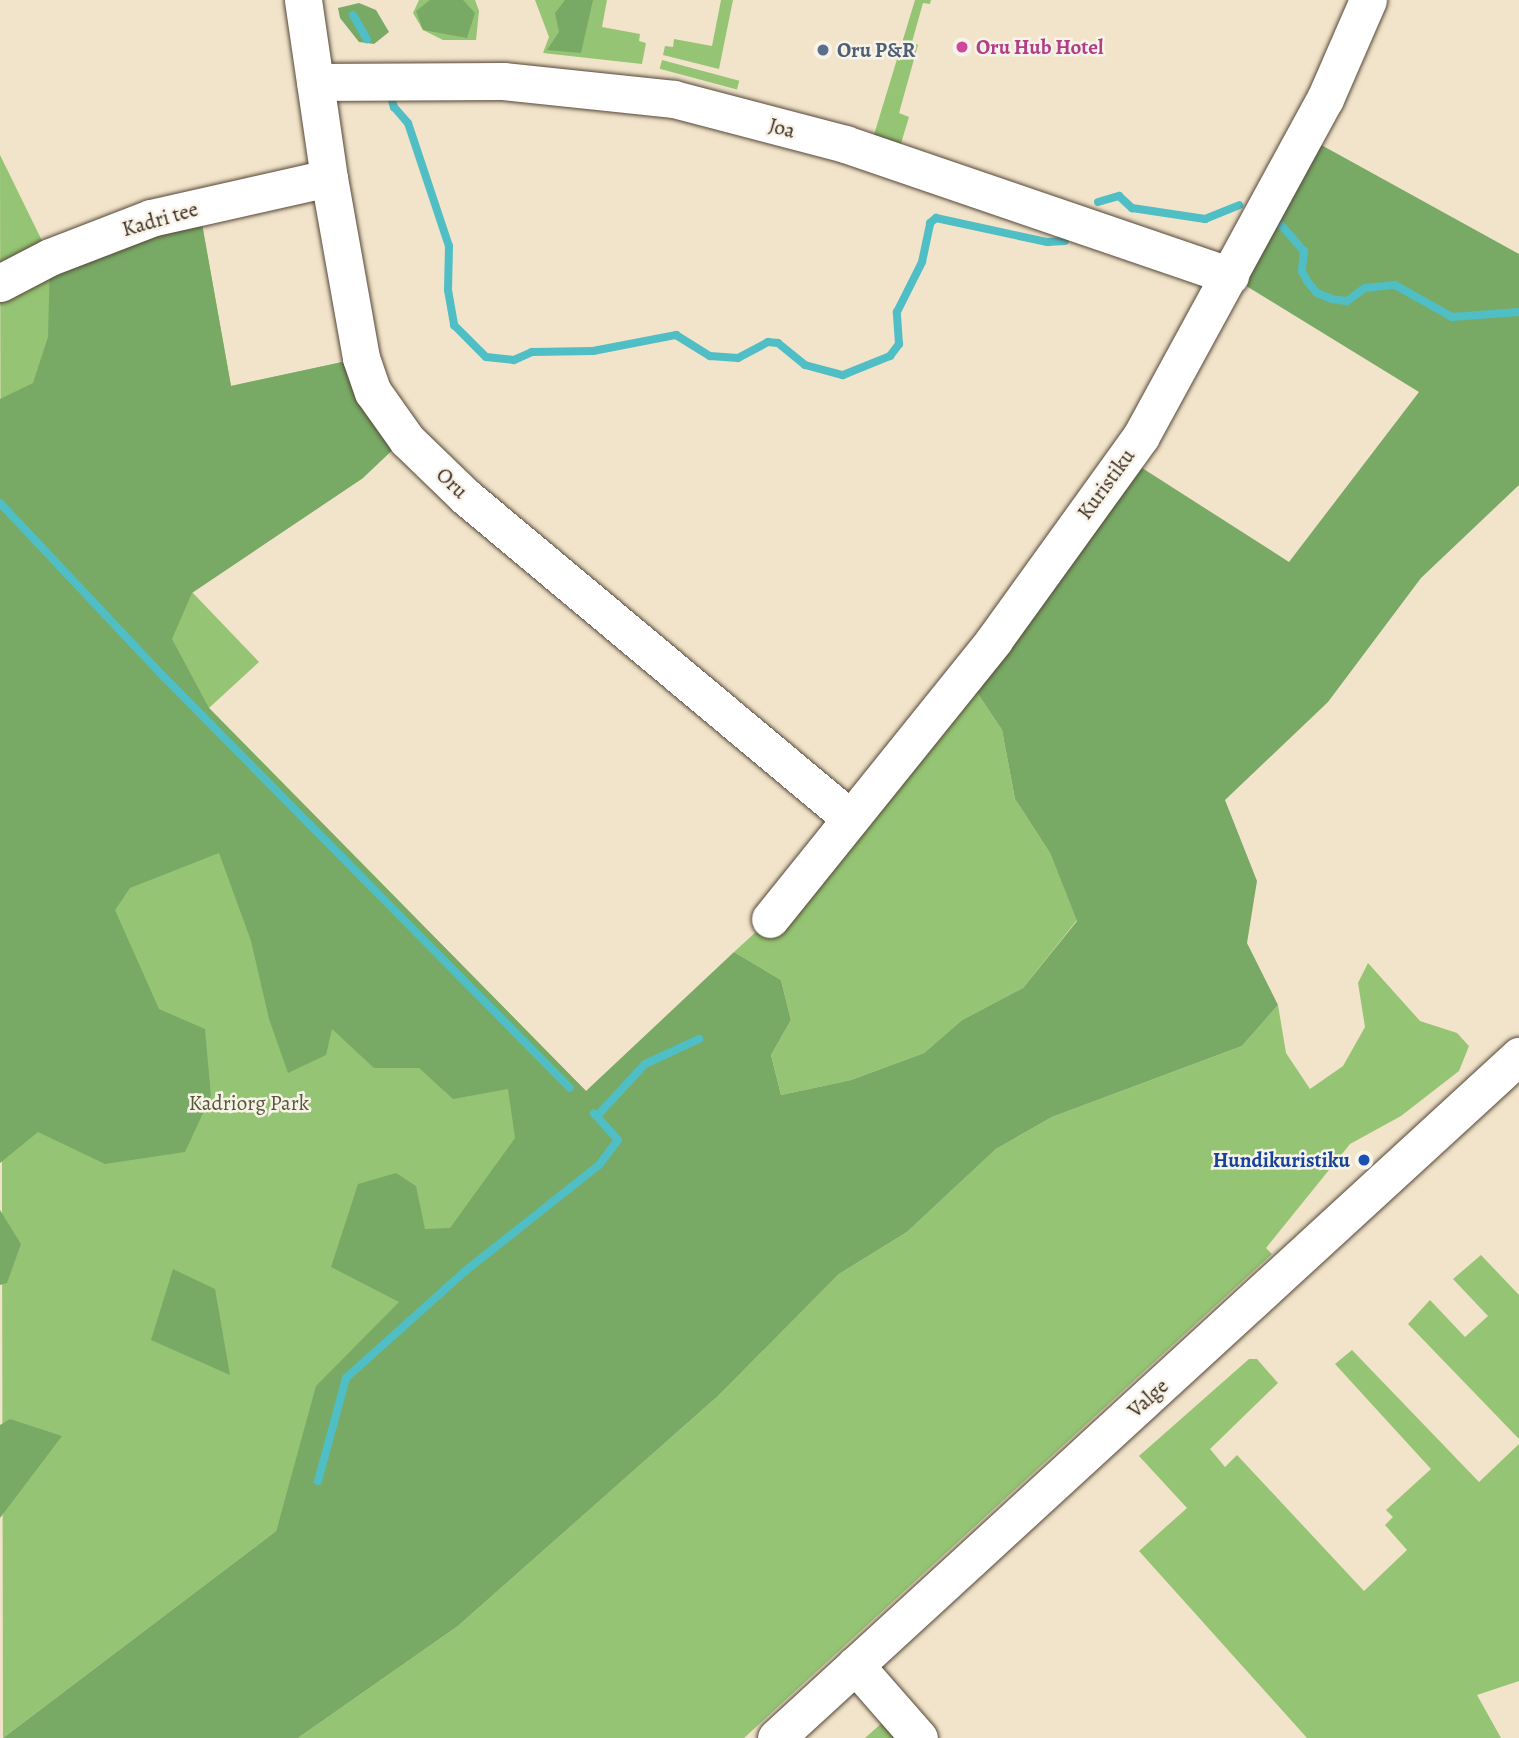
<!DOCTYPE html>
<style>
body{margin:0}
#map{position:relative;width:1519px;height:1738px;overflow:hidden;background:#f1e4ca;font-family:Alegreya,serif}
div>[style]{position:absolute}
.green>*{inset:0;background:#95c574;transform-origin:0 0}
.forest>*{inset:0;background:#78aa66}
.stream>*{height:8px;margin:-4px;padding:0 4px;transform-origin:4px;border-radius:4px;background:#50bec5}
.roads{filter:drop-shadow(0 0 2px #564638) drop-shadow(0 0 2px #564638)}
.minor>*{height:37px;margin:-18.5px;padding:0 18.5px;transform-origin:18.5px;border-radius:18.5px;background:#fff}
.dots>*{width:19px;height:19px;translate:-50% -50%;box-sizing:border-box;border:4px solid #f7f3e8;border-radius:50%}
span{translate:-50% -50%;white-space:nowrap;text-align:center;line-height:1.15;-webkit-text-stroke:5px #f7f3e8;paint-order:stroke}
.hotel-label{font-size:21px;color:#b23c85;font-weight:700}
.left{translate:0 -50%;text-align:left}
.service-label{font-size:21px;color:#4e5e75;font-weight:700}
.street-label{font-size:21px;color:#3b2a1e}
.park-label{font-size:21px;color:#565838}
.transit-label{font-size:21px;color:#164399;font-weight:700}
.right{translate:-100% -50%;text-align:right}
</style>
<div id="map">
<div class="green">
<div style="clip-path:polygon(419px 0,475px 0,479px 11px,476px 40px,443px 40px,423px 30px,413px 13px)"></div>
<div style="clip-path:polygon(535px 0,607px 0,602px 27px,640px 34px,639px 41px,646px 43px,642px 64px,543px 53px,549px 37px)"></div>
<div style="clip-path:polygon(721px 0,733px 0,719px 69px,663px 55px,665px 46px,673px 47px,674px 39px,712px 46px)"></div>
<div style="clip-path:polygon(915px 0,931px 0,930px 4px,923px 3px,912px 42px,918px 45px,899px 113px,909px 117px,899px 150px,873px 138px)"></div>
<div style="left:662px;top:60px;width:80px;height:9px;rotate:15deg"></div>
<div style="clip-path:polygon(0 155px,50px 257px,199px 207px,231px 386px,361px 358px,363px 478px,192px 592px,259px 662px,209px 708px,586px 1091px,497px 1227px,317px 1386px,276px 1531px,3px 1738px)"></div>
<div style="clip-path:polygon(966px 676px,1002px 730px,1015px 799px,1050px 853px,1077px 920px,1023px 988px,962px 1020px,924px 1053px,851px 1080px,781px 1095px,771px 1055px,791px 1020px,781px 980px,734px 952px,770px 919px)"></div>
<div style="clip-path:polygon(1368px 963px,1420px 1021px,1457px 1033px,1469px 1046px,1459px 1071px,1401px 1116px,1350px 1144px,1266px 1248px,1272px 1254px,744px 1738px,298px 1738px,458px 1626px,718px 1396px,839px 1274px,907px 1232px,996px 1149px,1052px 1117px,1242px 1046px,1278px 1005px,1286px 1053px,1310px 1089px,1343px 1066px,1365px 1027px,1358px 983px)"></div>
<div style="clip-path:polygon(1481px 1255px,1519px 1295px,1519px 1439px,1408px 1324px,1430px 1300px,1465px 1337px,1488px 1316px,1453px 1279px)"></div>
<div style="clip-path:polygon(1352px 1350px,1479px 1482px,1519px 1444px,1519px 1681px,1477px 1695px,1501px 1738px,1307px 1738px,1139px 1551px,1187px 1508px,1139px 1456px,1249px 1359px,1257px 1359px,1278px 1383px,1210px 1449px,1225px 1467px,1237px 1455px,1364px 1591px,1407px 1550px,1385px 1525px,1393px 1517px,1386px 1510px,1431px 1469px,1335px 1364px)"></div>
<div style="clip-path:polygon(883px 1722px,898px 1738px,865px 1738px)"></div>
</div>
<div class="forest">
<div style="clip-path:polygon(430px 0,463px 0,475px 13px,467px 38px,423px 30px,416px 11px)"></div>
<div style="clip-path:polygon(565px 0,593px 0,581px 53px,547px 50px,559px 32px,555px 13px)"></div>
<div style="clip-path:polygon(359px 3px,376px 10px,389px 32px,374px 44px,359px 42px,340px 18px,338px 8px)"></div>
<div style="clip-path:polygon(1305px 136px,1519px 254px,1519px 485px,1421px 578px,1328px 702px,1225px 800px,1257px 881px,1247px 943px,1278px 1005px,1242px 1046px,1052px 1117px,996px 1149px,907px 1232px,839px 1274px,718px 1396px,458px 1626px,298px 1738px,3px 1738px,276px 1531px,316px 1386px,399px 1302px,331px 1267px,358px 1184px,396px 1173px,416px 1186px,425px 1229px,450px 1228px,515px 1138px,508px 1089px,453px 1099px,419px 1068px,374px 1068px,332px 1029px,326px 1055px,288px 1073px,269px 1019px,251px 941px,219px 853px,130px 888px,115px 910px,159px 1009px,205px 1029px,211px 1096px,185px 1152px,105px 1164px,38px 1132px,0 1163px,0 399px,33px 383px,48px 337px,50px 257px,199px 207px,231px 386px,361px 358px,401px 442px,363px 478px,192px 593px,172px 639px,209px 708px,586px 1091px,734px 952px,781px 980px,791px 1020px,771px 1055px,781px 1095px,851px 1080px,924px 1053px,962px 1020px,1023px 988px,1077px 921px,1050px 853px,1015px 799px,1002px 730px,966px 676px,1125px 457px,1289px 562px,1419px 392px,1230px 276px)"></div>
<div style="clip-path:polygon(0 1210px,21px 1244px,7px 1283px,0 1285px)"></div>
<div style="clip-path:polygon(173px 1269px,215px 1289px,230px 1375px,151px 1340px)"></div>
<div style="clip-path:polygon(10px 1419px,62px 1436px,0 1518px,0 1425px)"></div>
</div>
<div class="stream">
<div style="left:353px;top:15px;width:28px;rotate:60deg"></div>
<div style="left:389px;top:90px;width:18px;rotate:74deg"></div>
<div style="left:394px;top:107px;width:21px;rotate:49deg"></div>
<div style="left:408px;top:123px;width:130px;rotate:71.6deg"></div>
<div style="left:449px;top:246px;width:44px;rotate:91.3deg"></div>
<div style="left:448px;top:290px;width:36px;rotate:80deg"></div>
<div style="left:454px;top:325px;width:45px;rotate:45deg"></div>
<div style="left:486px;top:357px;width:28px;rotate:6deg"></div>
<div style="left:514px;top:360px;width:20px;rotate:-24deg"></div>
<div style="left:532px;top:352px;width:61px;rotate:-0.9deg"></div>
<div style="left:593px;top:351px;width:85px;rotate:-10.9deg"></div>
<div style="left:676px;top:335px;width:40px;rotate:32deg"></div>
<div style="left:710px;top:356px;width:28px;rotate:4deg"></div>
<div style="left:738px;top:358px;width:34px;rotate:-28deg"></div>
<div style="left:768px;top:342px;width:10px;rotate:6deg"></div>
<div style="left:778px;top:343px;width:35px;rotate:39deg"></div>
<div style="left:805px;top:365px;width:39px;rotate:15deg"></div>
<div style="left:843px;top:375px;width:51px;rotate:-22deg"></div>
<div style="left:890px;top:356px;width:15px;rotate:-53deg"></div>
<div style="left:899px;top:344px;width:32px;rotate:-94deg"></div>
<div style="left:897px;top:312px;width:56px;rotate:-63.4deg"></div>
<div style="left:922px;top:262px;width:40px;rotate:-78deg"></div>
<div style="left:930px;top:223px;width:8px;rotate:-40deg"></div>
<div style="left:936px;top:218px;width:114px;rotate:12.2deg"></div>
<div style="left:1047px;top:242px;width:18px;rotate:-3deg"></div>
<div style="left:1098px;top:202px;width:22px;rotate:-16deg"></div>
<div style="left:1119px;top:196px;width:18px;rotate:43deg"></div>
<div style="left:1132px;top:208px;width:74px;rotate:8.6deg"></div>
<div style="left:1205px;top:219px;width:37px;rotate:-22deg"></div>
<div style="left:1282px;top:226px;width:33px;rotate:49deg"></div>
<div style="left:1304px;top:251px;width:20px;rotate:96deg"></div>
<div style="left:1302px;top:271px;width:11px;rotate:63deg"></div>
<div style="left:1307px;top:281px;width:16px;rotate:50deg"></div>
<div style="left:1317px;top:293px;width:16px;rotate:22deg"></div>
<div style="left:1332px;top:299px;width:15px;rotate:8deg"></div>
<div style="left:1347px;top:301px;width:22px;rotate:-36deg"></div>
<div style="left:1365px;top:288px;width:30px;rotate:-6deg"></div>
<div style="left:1395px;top:285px;width:65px;rotate:29.3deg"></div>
<div style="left:1452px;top:317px;width:67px;rotate:-4.3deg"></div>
<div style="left:0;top:503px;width:241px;rotate:46.7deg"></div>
<div style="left:165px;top:678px;width:576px;rotate:45.35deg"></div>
<div style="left:597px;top:1116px;width:71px;rotate:-47.3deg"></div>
<div style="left:645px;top:1064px;width:60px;rotate:-24.8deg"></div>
<div style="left:318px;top:1481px;width:107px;rotate:-74.8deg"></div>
<div style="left:346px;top:1378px;width:159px;rotate:-41.9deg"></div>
<div style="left:464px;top:1272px;width:172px;rotate:-38.4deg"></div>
<div style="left:599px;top:1165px;width:31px;rotate:-53deg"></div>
<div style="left:618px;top:1140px;width:36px;rotate:-132deg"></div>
</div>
<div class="roads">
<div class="minor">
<div style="left:303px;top:0;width:180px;rotate:81.7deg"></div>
<div style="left:329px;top:178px;width:183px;rotate:79.9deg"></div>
<div style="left:361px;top:358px;width:36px;rotate:71deg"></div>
<div style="left:373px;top:392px;width:59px;rotate:54.7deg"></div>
<div style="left:407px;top:440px;width:82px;rotate:44deg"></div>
<div style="left:466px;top:497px;width:499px;rotate:39.9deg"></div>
<div style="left:315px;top:82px;width:188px;rotate:-0.3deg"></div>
<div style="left:503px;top:81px;width:172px;rotate:6deg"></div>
<div style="left:674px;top:99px;width:177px;rotate:14.7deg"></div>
<div style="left:845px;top:144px;width:407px;rotate:18.9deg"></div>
<div style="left:0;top:283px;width:56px;rotate:-27.5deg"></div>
<div style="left:50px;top:257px;width:108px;rotate:-21.1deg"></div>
<div style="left:151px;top:218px;width:182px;rotate:-12.7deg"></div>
<div style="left:770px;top:919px;width:358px;rotate:-51.2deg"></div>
<div style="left:994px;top:640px;width:251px;rotate:-54.2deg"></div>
<div style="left:1141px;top:436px;width:384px;rotate:-61.4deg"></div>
<div style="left:1325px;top:99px;width:108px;rotate:-66.5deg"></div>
<div style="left:855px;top:1665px;width:97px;rotate:48.8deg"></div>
<div style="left:776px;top:1738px;width:1009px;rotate:-42.55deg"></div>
</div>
</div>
<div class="dots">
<div style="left:962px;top:47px;background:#d1479c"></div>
<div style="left:823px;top:50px;background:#5c6f8a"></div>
<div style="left:1364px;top:1160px;background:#1a4fb4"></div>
</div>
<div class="hotel-label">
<span class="left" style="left:976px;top:47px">Oru Hub Hotel</span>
</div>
<div class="service-label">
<span class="left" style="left:837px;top:50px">Oru P&amp;R</span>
</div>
<div class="street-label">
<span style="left:782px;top:128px;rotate:15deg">Joa</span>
<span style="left:160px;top:219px;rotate:-16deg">Kadri tee</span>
<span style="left:452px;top:483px;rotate:44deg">Oru</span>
<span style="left:1106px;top:484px;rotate:-54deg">Kuristiku</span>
<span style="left:1148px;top:1398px;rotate:-42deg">Valge</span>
</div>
<div class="park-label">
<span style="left:249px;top:1103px">Kadriorg Park</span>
</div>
<div class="transit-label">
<span class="right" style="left:1350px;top:1160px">Hundikuristiku</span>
</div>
</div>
